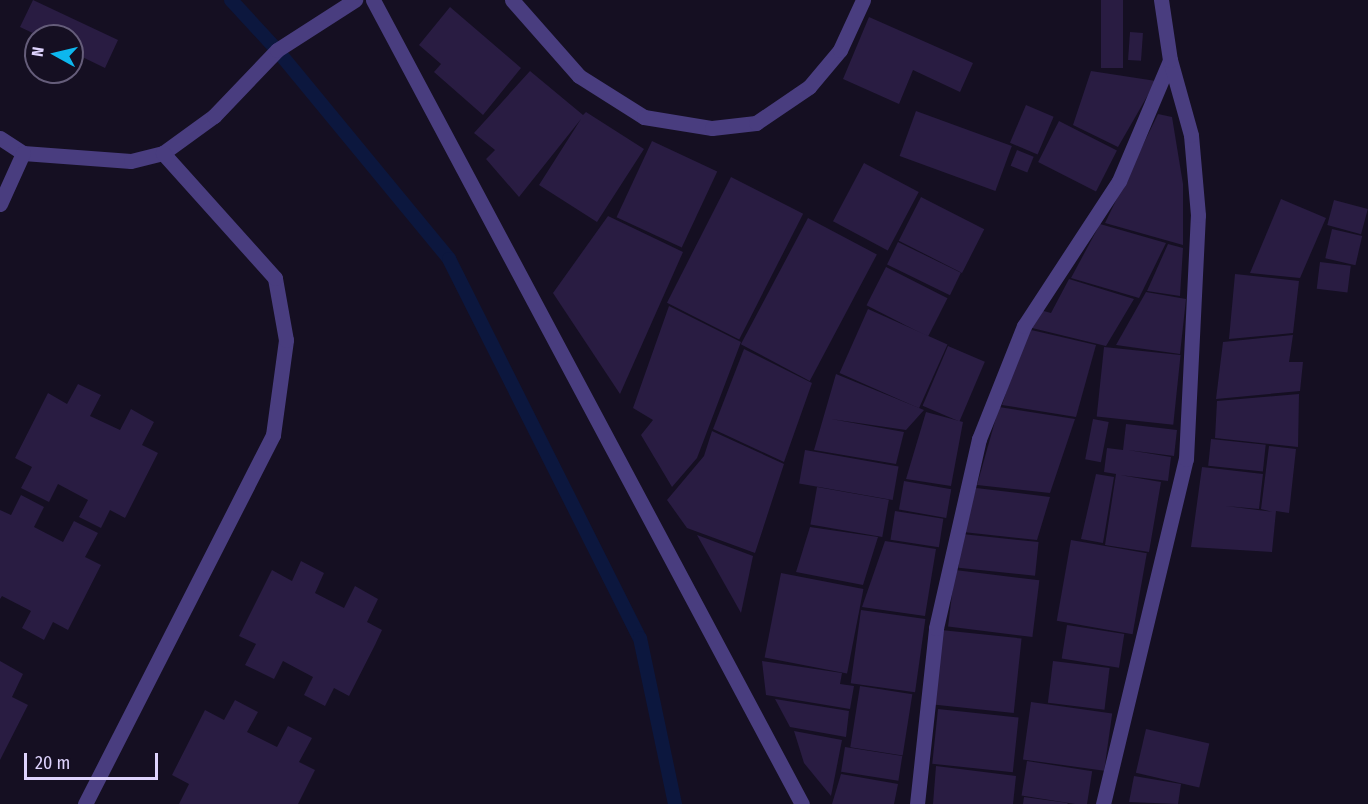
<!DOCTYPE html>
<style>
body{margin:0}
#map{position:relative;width:1368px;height:804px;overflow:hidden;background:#150f22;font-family:"Fira Sans Condensed",sans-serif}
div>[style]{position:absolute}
.stream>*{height:14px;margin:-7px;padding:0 7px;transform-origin:7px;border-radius:7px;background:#0c173e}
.building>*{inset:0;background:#291c42;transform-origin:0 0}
.minor>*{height:15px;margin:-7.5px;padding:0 7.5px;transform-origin:7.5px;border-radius:7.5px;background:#493d7f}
span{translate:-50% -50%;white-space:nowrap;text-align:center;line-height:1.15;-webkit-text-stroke:5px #150f22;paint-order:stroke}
.north{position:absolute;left:24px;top:24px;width:60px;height:60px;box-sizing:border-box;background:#150f22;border:2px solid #655d7a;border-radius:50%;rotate:278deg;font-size:16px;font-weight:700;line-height:24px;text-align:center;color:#ded3fd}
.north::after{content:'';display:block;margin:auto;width:21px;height:27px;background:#0db7ee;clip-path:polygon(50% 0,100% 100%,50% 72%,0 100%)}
.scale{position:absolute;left:24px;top:753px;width:134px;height:27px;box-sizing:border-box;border:3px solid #ded3fd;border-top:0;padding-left:8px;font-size:18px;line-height:21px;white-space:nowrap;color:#ded3fd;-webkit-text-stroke:4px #150f22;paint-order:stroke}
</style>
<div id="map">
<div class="stream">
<div style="left:231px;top:0;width:68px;rotate:47.4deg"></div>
<div style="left:277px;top:50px;width:271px;rotate:50.5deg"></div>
<div style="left:449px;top:259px;width:424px;rotate:63.3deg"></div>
<div style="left:640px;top:638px;width:170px;rotate:78.1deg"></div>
</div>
<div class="building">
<div style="clip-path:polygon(33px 0,118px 40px,105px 68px,72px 52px,72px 36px,39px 36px,20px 27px)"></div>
<div style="left:1101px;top:0;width:22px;height:68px"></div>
<div style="clip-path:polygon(450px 7px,521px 68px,483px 115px,434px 72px,441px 64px,419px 45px)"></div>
<div style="clip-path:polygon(869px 17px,973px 63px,960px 92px,913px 70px,899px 104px,843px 79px)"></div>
<div style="left:1130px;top:32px;width:13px;height:28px;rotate:4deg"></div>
<div style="clip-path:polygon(530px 71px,583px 115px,586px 112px,644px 149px,597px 222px,539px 185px,581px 119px,519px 197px,486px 159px,495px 150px,474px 133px)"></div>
<div style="clip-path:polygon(1091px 71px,1156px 81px,1118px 147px,1073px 125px)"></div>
<div style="left:1026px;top:105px;width:30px;height:41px;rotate:23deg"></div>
<div style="left:916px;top:111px;width:102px;height:48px;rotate:20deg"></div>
<div style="clip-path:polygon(1158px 114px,1172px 117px,1183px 184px,1183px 245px,1105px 223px)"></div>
<div style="left:1059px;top:121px;width:65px;height:46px;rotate:27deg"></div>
<div style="left:652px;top:141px;width:72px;height:84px;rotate:25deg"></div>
<div style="left:1017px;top:150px;width:18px;height:17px;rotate:22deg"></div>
<div style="left:864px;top:163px;width:62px;height:66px;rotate:28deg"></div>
<div style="left:731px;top:177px;width:81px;height:141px;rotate:27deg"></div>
<div style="left:921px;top:197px;width:71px;height:49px;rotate:27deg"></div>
<div style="clip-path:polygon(1281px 199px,1326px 218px,1300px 278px,1250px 273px)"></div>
<div style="left:1334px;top:200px;width:35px;height:26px;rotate:15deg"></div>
<div style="clip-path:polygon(608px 216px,683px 252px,620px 394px,553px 293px)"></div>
<div style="left:808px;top:218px;width:78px;height:143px;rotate:28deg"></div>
<div style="clip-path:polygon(1100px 224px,1166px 243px,1139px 298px,1071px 278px)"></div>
<div style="left:1332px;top:229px;width:31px;height:30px;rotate:13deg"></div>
<div style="left:898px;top:242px;width:70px;height:25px;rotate:26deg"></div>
<div style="clip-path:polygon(1168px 244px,1183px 248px,1180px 296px,1147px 291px)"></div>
<div style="left:1320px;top:262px;width:31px;height:27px;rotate:7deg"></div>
<div style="left:886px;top:267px;width:69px;height:43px;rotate:27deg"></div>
<div style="clip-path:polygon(1235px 274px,1299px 281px,1293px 333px,1229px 339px)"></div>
<div style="clip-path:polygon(1069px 279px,1134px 299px,1106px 346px,1028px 327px,1040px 310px,1051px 313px)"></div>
<div style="clip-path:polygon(1146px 292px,1186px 299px,1180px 354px,1116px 345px)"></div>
<div style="clip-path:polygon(669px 306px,741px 342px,697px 458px,672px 487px,641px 435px,653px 420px,633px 408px)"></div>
<div style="left:868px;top:309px;width:87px;height:70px;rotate:24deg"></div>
<div style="clip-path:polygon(1027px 329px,1096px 345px,1076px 417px,1002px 405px)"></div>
<div style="clip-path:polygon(1293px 335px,1289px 362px,1303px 362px,1300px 391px,1216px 399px,1223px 342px)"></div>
<div style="left:948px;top:346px;width:40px;height:65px;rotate:23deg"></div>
<div style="left:1104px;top:347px;width:77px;height:70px;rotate:6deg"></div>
<div style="clip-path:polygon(744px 349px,812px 383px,784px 462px,713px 429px)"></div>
<div style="clip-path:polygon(836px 374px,924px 410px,906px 430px,831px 419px,904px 432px,896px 464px,814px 450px)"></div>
<div style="clip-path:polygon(78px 384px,101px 395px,90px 416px,120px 430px,131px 409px,154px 422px,142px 445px,158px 453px,125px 518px,110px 510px,101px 528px,79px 517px,88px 500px,58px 484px,49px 502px,21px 488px,32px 467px,15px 458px,48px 393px,67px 404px)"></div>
<div style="clip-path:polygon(1299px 394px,1298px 447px,1215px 438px,1217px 401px)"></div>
<div style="clip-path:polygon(999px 407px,1075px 419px,1050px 493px,977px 485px)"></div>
<div style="clip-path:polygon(926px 412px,963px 422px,951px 486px,906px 479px)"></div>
<div style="left:1093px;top:419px;width:16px;height:41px;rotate:11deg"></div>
<div style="clip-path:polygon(1126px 424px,1177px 430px,1174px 456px,1128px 450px,1171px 457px,1168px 481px,1120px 475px,1161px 482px,1149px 552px,1105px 545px,1116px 474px,1104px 472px,1107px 448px,1123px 450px)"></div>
<div style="clip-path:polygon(712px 431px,784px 464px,755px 553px,687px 528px,667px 500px,704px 456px)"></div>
<div style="left:1211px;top:439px;width:55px;height:27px;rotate:6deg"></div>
<div style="clip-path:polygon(1269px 446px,1296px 449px,1289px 513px,1276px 511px,1272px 552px,1191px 547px,1202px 467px,1263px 474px,1259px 509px,1226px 506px,1273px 512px,1261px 509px)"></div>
<div style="left:805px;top:450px;width:95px;height:34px;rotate:10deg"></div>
<div style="clip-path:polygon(1096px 474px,1114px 477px,1103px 543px,1081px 539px)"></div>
<div style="left:904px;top:481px;width:48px;height:29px;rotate:10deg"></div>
<div style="left:817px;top:487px;width:73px;height:38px;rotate:10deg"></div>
<div style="clip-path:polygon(976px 488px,1050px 497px,1037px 540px,963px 532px)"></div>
<div style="clip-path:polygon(21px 495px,44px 507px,34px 527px,63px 542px,74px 521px,98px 533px,85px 557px,101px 565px,68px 630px,53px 622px,44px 640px,22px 628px,31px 611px,2px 596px,0 599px,0 510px,11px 515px)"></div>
<div style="left:895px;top:511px;width:49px;height:29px;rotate:9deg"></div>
<div style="clip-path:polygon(810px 527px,878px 537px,863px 585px,796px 572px)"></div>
<div style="left:962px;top:534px;width:77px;height:34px;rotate:6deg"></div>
<div style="clip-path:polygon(697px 535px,753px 556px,741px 613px)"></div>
<div style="left:1071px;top:540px;width:77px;height:82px;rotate:10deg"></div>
<div style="clip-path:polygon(885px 541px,936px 549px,925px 616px,862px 607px)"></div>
<div style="clip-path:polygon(301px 561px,324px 573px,315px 593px,344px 608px,355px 586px,378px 599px,367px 622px,382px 630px,375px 645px,349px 696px,334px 688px,325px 706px,304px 695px,313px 677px,283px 661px,274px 679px,245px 665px,256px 644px,239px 636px,272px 570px,292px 581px)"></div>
<div style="left:955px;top:570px;width:85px;height:57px;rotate:7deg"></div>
<div style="left:781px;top:573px;width:84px;height:86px;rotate:11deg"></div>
<div style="left:861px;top:610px;width:65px;height:74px;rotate:8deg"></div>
<div style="left:1067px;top:625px;width:58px;height:34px;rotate:9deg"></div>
<div style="left:941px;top:630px;width:81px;height:75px;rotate:6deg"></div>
<div style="clip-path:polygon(0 661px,23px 674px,12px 697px,28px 705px,0 760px)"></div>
<div style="clip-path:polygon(762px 661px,842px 673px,840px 684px,854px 686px,850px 709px,766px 695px)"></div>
<div style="left:1053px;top:661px;width:57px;height:42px;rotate:7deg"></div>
<div style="left:860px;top:686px;width:53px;height:62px;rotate:9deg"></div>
<div style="clip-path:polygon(775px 699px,849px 711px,846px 737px,790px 727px)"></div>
<div style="clip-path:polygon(235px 700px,258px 712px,247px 732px,277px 747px,288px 726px,312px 738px,299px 762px,315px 770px,298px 804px,179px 804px,189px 784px,172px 775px,205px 710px,224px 720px)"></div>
<div style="left:1031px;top:702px;width:82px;height:58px;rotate:8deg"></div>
<div style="left:938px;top:709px;width:81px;height:55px;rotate:6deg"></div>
<div style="left:1146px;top:729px;width:65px;height:45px;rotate:13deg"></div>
<div style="clip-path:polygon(794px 731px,842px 740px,831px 796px,804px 763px)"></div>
<div style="left:845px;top:747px;width:58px;height:25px;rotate:9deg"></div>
<div style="left:1027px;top:761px;width:66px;height:35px;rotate:9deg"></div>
<div style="clip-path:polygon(936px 766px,1016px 776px,1013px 804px,933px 804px)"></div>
<div style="clip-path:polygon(841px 774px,898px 784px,894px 804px,832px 804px)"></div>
<div style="clip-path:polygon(1134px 776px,1181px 784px,1178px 804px,1129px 802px)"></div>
<div style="clip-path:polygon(1024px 797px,1068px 803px,1067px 804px,1023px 804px)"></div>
</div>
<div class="minor">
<div style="left:373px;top:0;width:911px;rotate:61.92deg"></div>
<div style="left:512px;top:0;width:101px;rotate:48.6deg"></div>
<div style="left:579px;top:76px;width:77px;rotate:32.2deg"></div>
<div style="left:644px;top:117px;width:69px;rotate:9.2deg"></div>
<div style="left:712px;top:128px;width:44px;rotate:-6.5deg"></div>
<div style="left:756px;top:123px;width:64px;rotate:-34.2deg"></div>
<div style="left:809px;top:87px;width:48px;rotate:-50deg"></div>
<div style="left:840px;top:50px;width:55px;rotate:-65.3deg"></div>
<div style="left:0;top:138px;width:27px;rotate:33deg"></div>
<div style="left:23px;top:153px;width:108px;rotate:4.2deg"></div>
<div style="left:131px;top:161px;width:33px;rotate:-14deg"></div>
<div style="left:163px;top:153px;width:63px;rotate:-36deg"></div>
<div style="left:214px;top:116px;width:91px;rotate:-46.3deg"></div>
<div style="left:277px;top:50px;width:93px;rotate:-32.7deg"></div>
<div style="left:0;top:204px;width:56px;rotate:-65.7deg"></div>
<div style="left:85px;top:804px;width:414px;rotate:-63deg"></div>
<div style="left:273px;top:435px;width:96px;rotate:-82.2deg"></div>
<div style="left:286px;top:340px;width:63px;rotate:-100.1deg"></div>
<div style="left:275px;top:278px;width:168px;rotate:-131.9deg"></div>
<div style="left:917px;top:804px;width:177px;rotate:-83.8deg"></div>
<div style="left:936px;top:628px;width:194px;rotate:-77.2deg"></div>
<div style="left:979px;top:439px;width:122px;rotate:-68.3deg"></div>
<div style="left:1024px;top:326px;width:173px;rotate:-56.8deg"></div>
<div style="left:1119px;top:181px;width:131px;rotate:-67.1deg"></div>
<div style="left:1103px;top:804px;width:355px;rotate:-76.5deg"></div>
<div style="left:1186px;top:459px;width:244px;rotate:-87.2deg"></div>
<div style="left:1198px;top:215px;width:80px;rotate:-95deg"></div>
<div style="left:1191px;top:135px;width:78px;rotate:-105.6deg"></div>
<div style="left:1170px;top:60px;width:61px;rotate:-98.5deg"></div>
</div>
<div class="north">N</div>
<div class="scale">20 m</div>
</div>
